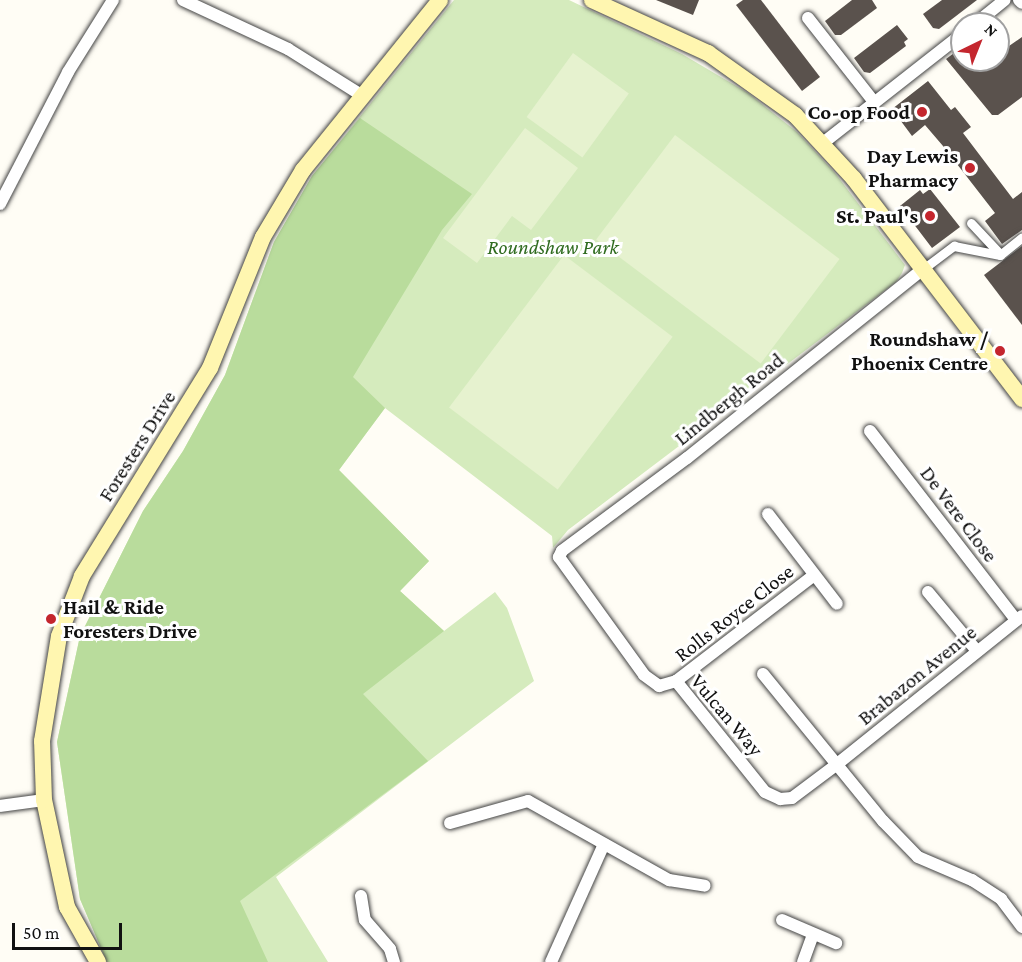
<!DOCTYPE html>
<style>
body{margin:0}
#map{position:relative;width:1022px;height:962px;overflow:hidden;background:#fffdf5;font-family:"Crimson Pro",serif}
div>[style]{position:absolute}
.green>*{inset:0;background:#d5ebbd}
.forest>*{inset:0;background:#b9dc9c}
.pitch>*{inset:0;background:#e6f2cf;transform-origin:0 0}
.building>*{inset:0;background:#5a524d}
.roads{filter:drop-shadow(0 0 2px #444) drop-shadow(0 0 2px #444)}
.pedestrian>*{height:9px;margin:-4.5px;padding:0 4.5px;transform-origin:4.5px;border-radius:4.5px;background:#fff}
.minor>*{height:12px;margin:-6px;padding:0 6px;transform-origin:6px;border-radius:6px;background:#fff}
.secondary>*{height:16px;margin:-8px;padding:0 8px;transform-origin:8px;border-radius:8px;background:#fff6b0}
.dots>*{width:16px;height:16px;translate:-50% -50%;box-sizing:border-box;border:3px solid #fff;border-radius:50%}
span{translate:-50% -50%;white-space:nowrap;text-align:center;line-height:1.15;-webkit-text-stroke:6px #fff;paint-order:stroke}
.poi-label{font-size:21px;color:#111;font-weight:700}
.right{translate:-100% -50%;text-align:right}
.left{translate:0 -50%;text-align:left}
.park-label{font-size:21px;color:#2f6b1f;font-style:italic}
.street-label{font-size:21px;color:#111}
.north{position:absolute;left:950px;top:12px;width:60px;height:60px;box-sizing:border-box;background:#fff;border:2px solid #a0a0a0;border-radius:50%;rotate:43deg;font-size:16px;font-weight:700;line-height:24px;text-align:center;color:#111}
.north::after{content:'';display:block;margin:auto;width:21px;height:27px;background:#c4262e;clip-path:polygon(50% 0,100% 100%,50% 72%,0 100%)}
.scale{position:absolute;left:12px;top:923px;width:110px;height:27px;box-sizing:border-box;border:3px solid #111;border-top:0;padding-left:8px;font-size:18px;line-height:21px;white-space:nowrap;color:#111;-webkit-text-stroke:4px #fff;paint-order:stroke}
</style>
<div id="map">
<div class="green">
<div style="clip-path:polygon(454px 0,569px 0,682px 54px,748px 93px,797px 132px,835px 173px,905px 265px,902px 273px,896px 282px,568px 530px,553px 548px,552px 536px,385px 408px,339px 470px,429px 561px,400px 591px,444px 631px,495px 592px,507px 608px,534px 681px,276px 877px,328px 962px,107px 962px,80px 899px,57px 742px,80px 636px,143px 511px,183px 451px,225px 375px,274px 242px,312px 176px)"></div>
</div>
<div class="forest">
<div style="clip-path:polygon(360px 118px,472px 194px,442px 230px,353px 377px,385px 408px,339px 470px,429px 561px,400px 591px,444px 631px,363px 694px,428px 761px,240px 901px,268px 962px,107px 962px,80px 899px,57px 742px,80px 636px,143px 511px,183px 451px,225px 375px,274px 242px,312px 176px)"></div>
</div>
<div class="pitch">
<div style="left:573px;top:53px;width:69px;height:79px;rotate:36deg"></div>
<div style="clip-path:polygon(525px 128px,578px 168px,531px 230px,512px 216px,477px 263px,443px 238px)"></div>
<div style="left:675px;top:135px;width:206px;height:131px;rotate:37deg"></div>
<div style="left:564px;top:255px;width:136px;height:191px;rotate:37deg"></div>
</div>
<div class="building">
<div style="clip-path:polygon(656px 0,699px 0,693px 15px)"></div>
<div style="clip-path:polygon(743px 0,761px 0,820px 77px,802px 91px,736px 5px)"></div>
<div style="clip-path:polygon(852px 0,872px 0,877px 8px,841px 35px,835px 35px,825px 21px)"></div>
<div style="clip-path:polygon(942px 0,977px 0,939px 29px,933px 28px,923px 14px)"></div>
<div style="clip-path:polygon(897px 25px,908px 39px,904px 42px,906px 46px,870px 73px,864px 72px,854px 58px)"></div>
<div style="clip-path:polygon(998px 31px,1009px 46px,1022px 37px,1022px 97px,998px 115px,992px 115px,946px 59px,962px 47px,962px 60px,998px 60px)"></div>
<div style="clip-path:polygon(928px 81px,951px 110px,955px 107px,971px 127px,963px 133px,1013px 199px,1022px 192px,1022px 230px,1002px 244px,985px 221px,995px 213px,943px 146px,925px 125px,912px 136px,892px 109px)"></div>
<div style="clip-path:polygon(930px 189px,960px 227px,932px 248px,900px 206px,920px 190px,923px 194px)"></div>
<div style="clip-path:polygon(1022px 246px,1022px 325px,984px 275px)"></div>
</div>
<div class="roads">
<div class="pedestrian">
<div style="left:971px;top:223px;width:42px;rotate:46.9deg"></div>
<div style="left:923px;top:269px;width:39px;rotate:-37deg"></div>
<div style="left:954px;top:246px;width:47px;rotate:11.1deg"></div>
<div style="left:1000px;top:255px;width:28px;rotate:-39deg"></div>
</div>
<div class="minor">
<div style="left:183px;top:0;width:116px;rotate:25deg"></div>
<div style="left:288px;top:49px;width:89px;rotate:32.1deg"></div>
<div style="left:1019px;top:0;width:4px;rotate:45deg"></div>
<div style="left:808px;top:18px;width:107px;rotate:51.8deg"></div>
<div style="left:975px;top:24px;width:38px;rotate:-39deg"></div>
<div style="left:823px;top:143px;width:177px;rotate:-38.1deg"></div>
<div style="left:0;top:204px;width:148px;rotate:-62.7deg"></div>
<div style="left:68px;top:72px;width:85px;rotate:-58deg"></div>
<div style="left:923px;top:269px;width:302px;rotate:141.3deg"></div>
<div style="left:687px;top:458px;width:156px;rotate:143.4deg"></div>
<div style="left:562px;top:551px;width:7px;rotate:117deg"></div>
<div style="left:559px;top:557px;width:145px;rotate:54.2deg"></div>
<div style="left:644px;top:675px;width:19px;rotate:36deg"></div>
<div style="left:659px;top:686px;width:18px;rotate:-16deg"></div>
<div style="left:676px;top:681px;width:142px;rotate:51.3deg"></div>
<div style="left:765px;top:792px;width:17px;rotate:25deg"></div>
<div style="left:780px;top:799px;width:12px;rotate:-5deg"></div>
<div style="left:792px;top:798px;width:55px;rotate:-36.9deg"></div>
<div style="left:836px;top:765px;width:238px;rotate:-38.7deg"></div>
<div style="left:870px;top:431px;width:239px;rotate:52.3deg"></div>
<div style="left:768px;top:514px;width:113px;rotate:52.5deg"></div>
<div style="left:928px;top:592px;width:77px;rotate:50.3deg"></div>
<div style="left:763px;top:674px;width:190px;rotate:50.8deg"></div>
<div style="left:883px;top:821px;width:50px;rotate:45.8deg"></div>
<div style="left:918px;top:857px;width:59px;rotate:23.1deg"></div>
<div style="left:972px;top:880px;width:35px;rotate:33deg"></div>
<div style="left:1001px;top:899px;width:35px;rotate:53deg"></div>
<div style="left:676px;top:681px;width:174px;rotate:-37.5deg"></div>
<div style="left:0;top:806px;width:44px;rotate:-7.8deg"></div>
<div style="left:450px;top:823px;width:81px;rotate:-15.8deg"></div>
<div style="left:528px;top:801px;width:162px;rotate:29.3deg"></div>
<div style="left:669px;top:880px;width:36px;rotate:9deg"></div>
<div style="left:361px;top:896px;width:24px;rotate:81deg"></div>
<div style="left:365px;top:920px;width:38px;rotate:49deg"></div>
<div style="left:390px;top:949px;width:14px;rotate:73deg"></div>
<div style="left:782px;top:920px;width:59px;rotate:23.1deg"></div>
<div style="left:551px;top:962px;width:129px;rotate:-65.8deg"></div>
<div style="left:803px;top:962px;width:29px;rotate:-70deg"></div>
</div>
<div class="secondary">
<div style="left:592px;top:0;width:128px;rotate:24.6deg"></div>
<div style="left:708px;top:53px;width:107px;rotate:35.5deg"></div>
<div style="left:795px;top:115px;width:87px;rotate:47.3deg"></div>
<div style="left:854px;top:179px;width:277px;rotate:52.6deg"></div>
<div style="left:98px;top:962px;width:63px;rotate:-119.4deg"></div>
<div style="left:67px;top:907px;width:109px;rotate:-102.1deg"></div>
<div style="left:44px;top:800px;width:59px;rotate:-91.9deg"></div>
<div style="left:42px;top:741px;width:106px;rotate:-80.8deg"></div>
<div style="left:59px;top:636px;width:64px;rotate:-69deg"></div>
<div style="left:82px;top:576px;width:244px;rotate:-58.4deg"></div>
<div style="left:210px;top:368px;width:141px;rotate:-68deg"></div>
<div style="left:263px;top:237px;width:78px;rotate:-59.2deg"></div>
<div style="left:303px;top:170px;width:218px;rotate:-51.1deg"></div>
</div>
</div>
<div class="dots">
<div style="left:922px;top:112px;background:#c4262e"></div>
<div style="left:970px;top:168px;background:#c4262e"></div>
<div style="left:930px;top:216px;background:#c4262e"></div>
<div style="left:1000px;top:351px;background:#c4262e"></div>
<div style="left:51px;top:619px;background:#c4262e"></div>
</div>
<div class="poi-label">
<span class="right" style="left:910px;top:112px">Co-op Food</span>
<span class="right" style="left:958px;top:168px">Day Lewis<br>Pharmacy</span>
<span class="right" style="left:918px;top:216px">St. Paul's</span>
<span class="right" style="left:988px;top:351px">Roundshaw /<br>Phoenix Centre</span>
<span class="left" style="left:63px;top:619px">Hail &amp; Ride<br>Foresters Drive</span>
</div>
<div class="park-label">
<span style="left:553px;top:247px">Roundshaw Park</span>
</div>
<div class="street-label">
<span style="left:729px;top:399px;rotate:-39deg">Lindbergh Road</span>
<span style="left:137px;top:446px;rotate:-58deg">Foresters Drive</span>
<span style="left:959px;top:514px;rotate:53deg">De Vere Close</span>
<span style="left:734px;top:613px;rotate:-38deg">Rolls Royce Close</span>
<span style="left:917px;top:675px;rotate:-39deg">Brabazon Avenue</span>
<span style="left:727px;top:715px;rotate:50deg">Vulcan Way</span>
</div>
<div class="north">N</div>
<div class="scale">50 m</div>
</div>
